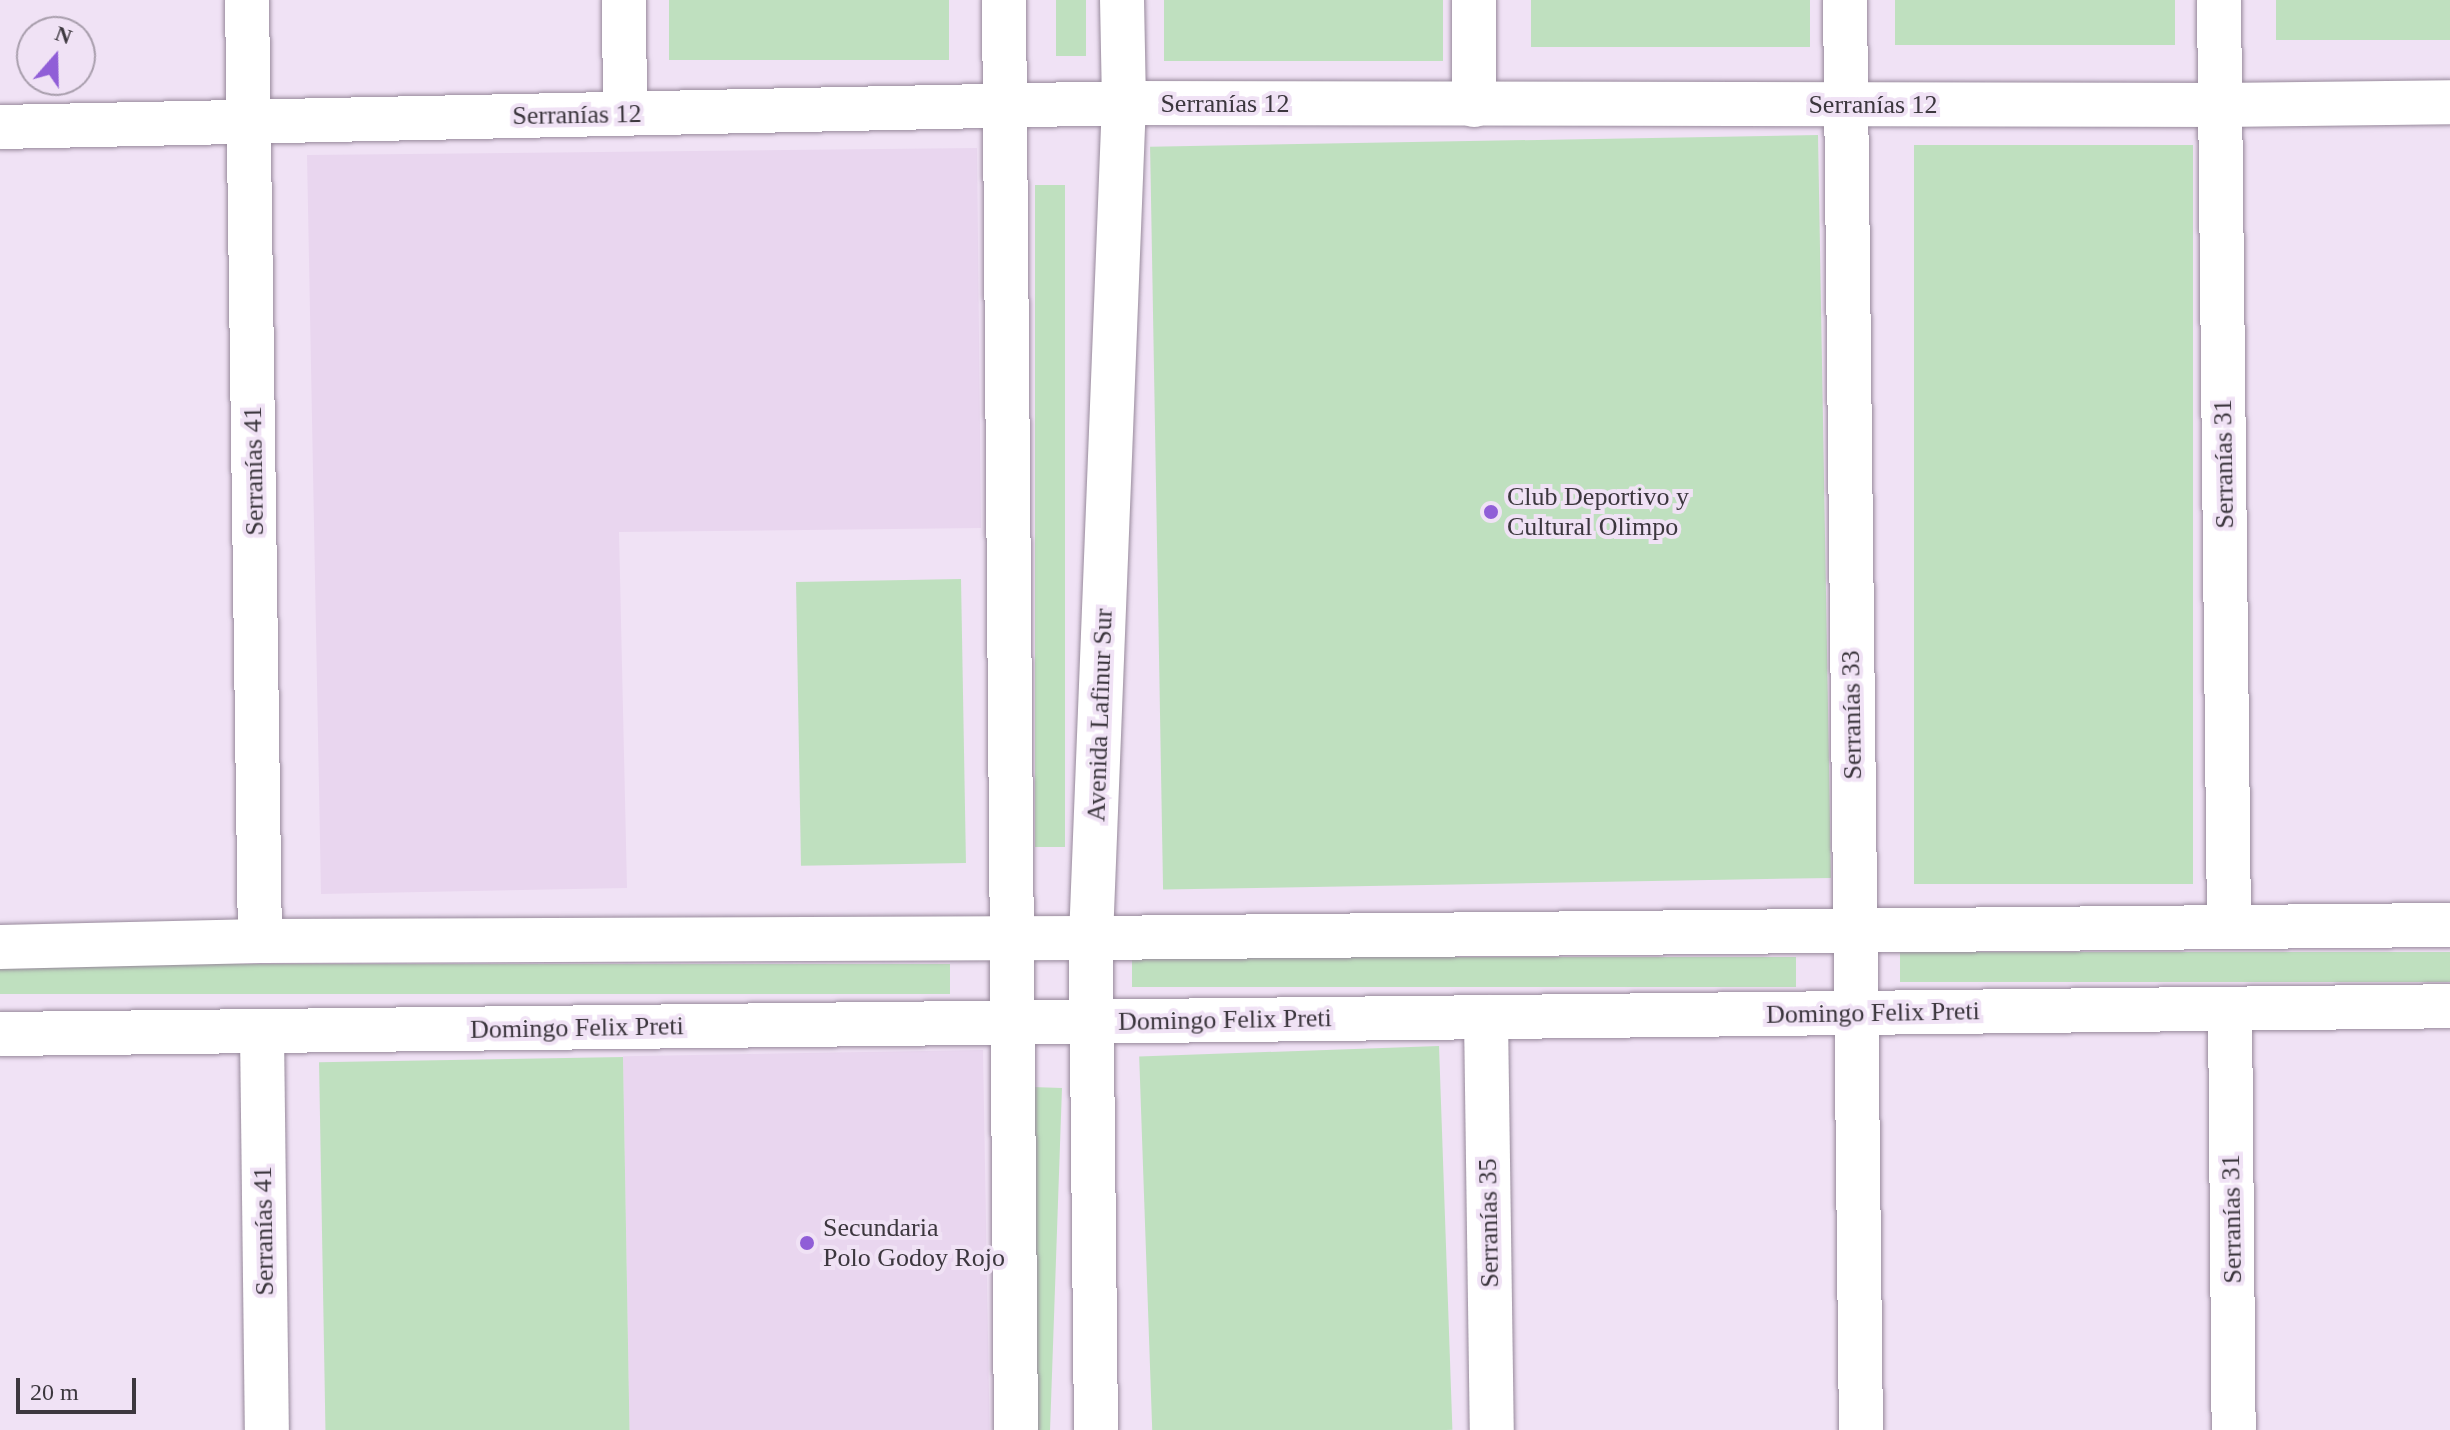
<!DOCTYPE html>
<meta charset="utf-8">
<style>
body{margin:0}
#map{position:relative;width:2450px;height:1430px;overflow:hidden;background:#f0e2f5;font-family:"Times New Roman",serif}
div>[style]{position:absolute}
.built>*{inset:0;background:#e9d6ef;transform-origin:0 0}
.green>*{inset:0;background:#bfe0bf;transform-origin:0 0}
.roads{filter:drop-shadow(0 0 2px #97899b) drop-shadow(0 0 2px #97899b)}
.street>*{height:44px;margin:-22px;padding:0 22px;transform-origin:22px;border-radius:22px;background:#fff}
.secondary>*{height:44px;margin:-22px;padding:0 22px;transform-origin:22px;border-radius:22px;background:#fff}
.dots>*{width:22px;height:22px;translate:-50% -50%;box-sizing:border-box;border:4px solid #f0e2f5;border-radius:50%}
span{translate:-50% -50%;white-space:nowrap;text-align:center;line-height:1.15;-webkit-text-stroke:8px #f0e2f5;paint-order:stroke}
.street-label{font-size:26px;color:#3c373e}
.poi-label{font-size:26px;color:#3c373e}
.left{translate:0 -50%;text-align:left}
.north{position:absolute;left:16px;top:16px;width:80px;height:80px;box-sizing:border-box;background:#f0e2f5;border:2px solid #a89eac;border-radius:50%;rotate:20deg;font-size:22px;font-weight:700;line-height:32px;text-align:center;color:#3c373e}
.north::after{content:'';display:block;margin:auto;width:28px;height:36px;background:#905ed7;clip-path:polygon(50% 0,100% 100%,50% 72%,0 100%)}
.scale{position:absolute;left:16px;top:1378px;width:120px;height:36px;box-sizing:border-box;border:4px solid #3c373e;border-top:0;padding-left:10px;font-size:24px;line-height:28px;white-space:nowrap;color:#3c373e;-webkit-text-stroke:6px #f0e2f5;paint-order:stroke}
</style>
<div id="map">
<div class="built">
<div style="clip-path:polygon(977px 148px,981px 528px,619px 532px,627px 888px,321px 894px,307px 155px)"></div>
<div style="left:983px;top:1050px;width:380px;height:360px;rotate:89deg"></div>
</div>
<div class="green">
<div style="left:669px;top:0;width:280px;height:60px"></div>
<div style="left:1056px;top:0;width:30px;height:56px"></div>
<div style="left:1164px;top:0;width:279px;height:61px"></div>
<div style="left:1531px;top:0;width:279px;height:47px"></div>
<div style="left:1895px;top:0;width:280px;height:45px"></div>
<div style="left:2276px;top:0;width:174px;height:40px"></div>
<div style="left:1818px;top:135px;width:743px;height:668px;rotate:89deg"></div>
<div style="left:2193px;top:145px;width:739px;height:279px;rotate:90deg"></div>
<div style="left:1035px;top:185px;width:30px;height:662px"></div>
<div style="left:961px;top:579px;width:284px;height:165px;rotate:89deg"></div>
<div style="left:2450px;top:952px;width:30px;height:550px;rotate:90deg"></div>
<div style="left:1796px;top:957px;width:30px;height:664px;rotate:90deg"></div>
<div style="left:950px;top:964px;width:30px;height:950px;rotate:90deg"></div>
<div style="left:1439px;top:1046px;width:384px;height:300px;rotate:88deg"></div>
<div style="left:623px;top:1057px;width:373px;height:304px;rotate:89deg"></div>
<div style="left:1032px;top:1087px;width:30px;height:343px;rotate:2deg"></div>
</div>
<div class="roads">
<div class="street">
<div style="left:247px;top:0;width:941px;rotate:89.21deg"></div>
<div style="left:624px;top:0;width:114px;rotate:89.5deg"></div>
<div style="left:1474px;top:0;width:105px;rotate:90deg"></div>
<div style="left:1845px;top:0;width:1430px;rotate:89.36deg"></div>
<div style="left:2219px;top:0;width:927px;rotate:89.38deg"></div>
<div style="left:0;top:127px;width:1124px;rotate:-1.22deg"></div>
<div style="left:1124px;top:103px;width:1096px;rotate:0.1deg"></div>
<div style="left:2220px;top:105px;width:230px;rotate:-0.7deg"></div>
<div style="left:2230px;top:1009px;width:421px;rotate:89.5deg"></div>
<div style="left:1486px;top:1017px;width:413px;rotate:89.2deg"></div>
<div style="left:262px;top:1033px;width:397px;rotate:89.3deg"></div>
</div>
<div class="secondary">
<div style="left:1004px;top:0;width:1430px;rotate:89.52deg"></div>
<div style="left:0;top:947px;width:260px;rotate:-1.3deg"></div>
<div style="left:260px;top:941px;width:831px;rotate:-0.21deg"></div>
<div style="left:1091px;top:938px;width:1359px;rotate:-0.55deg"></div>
<div style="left:0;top:1034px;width:2450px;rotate:-0.65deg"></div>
<div style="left:1096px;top:1430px;width:492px;rotate:-90.6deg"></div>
<div style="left:1091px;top:938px;width:836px;rotate:-87.74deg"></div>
<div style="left:1124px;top:103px;width:103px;rotate:-91.1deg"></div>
</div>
</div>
<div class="dots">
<div style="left:1491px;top:512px;background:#905ed7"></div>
<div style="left:807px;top:1243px;background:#905ed7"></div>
</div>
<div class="street-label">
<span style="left:1225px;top:104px">Serranías 12</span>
<span style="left:1873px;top:105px">Serranías 12</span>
<span style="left:577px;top:115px;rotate:-1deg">Serranías 12</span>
<span style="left:2224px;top:464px;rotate:-91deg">Serranías 31</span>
<span style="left:254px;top:471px;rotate:-91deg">Serranías 41</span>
<span style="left:1100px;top:715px;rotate:-88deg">Avenida Lafinur Sur</span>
<span style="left:1852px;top:715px;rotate:-91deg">Serranías 33</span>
<span style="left:1873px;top:1013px;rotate:-1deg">Domingo Felix Preti</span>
<span style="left:1225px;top:1020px;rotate:-1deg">Domingo Felix Preti</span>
<span style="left:577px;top:1028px;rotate:-1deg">Domingo Felix Preti</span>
<span style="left:2232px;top:1219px;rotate:-91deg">Serranías 31</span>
<span style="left:1489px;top:1223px;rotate:-91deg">Serranías 35</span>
<span style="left:264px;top:1231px;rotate:-91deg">Serranías 41</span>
</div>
<div class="poi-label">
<span class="left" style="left:1507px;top:512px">Club Deportivo y<br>Cultural Olimpo</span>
<span class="left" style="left:823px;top:1243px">Secundaria<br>Polo Godoy Rojo</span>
</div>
<div class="north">N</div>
<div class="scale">20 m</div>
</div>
